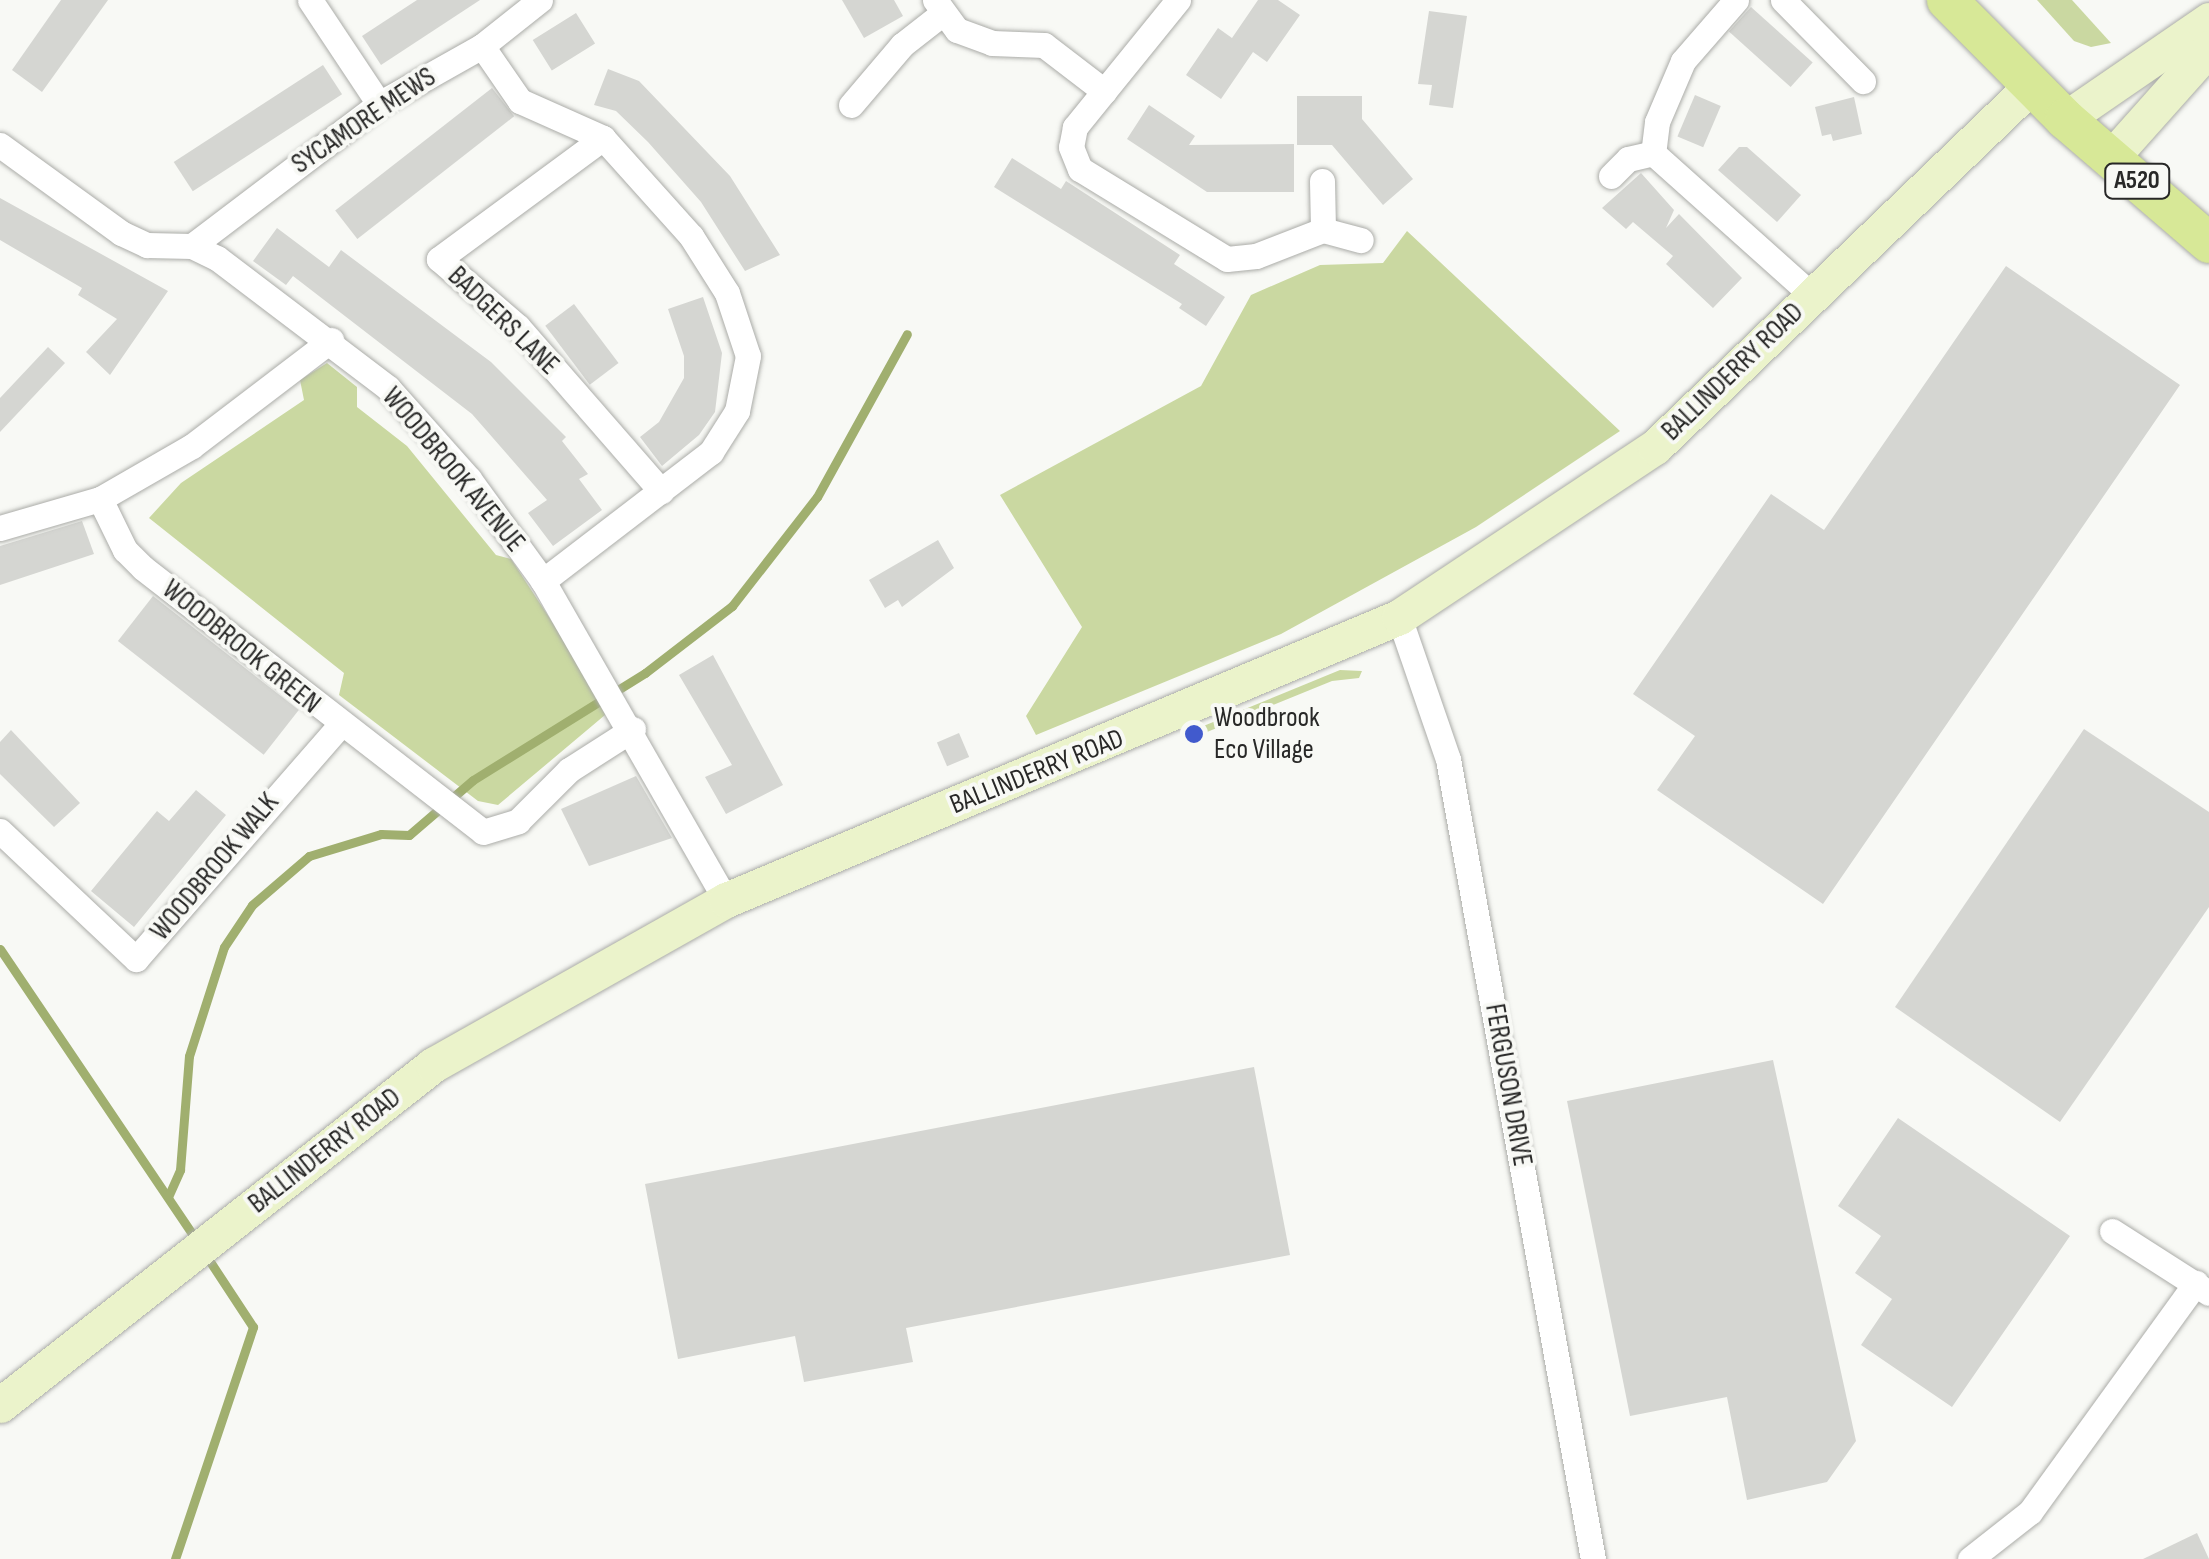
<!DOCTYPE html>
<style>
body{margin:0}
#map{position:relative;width:2209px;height:1559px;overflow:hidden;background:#f8f9f5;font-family:"Sofia Sans Condensed",sans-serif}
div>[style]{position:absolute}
.green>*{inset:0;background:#cad8a1}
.stream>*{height:9px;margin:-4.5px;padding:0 4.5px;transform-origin:4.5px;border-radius:4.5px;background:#a0af6f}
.building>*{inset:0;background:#d5d6d2;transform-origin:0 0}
.roads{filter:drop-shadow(0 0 2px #abaca8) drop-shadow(0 0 2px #abaca8)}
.street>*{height:25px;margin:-12.5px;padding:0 12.5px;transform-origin:12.5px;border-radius:12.5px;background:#fff}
.secondary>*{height:35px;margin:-17.5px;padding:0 17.5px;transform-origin:17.5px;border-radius:17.5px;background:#ebf3cb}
.primary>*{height:40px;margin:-20px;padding:0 20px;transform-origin:20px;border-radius:20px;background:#d7e897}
.dots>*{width:28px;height:28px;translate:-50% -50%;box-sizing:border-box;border:5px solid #f8f9f5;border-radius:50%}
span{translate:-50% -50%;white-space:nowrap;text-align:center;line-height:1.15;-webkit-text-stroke:8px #f8f9f5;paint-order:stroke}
.shield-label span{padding:2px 8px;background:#f8f9f5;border:2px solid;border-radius:8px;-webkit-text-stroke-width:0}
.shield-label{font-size:25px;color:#282827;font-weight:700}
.street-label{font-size:28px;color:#282827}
.poi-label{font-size:28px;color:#282827}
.left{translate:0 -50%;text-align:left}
</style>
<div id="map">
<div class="green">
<div style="clip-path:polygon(2037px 0,2072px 0,2111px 43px,2091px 47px,2074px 41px)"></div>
<div style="clip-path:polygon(1407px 231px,1620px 431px,1476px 527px,1281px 634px,1036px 735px,1026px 716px,1082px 627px,1000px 495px,1201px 386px,1251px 295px,1320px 265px,1383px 263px)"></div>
<div style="clip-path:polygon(327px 363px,357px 387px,357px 407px,407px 446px,496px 555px,511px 559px,603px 700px,605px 715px,498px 805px,478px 801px,339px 695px,344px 673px,149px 518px,181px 483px,304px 400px,300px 380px)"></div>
<div style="clip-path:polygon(1340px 670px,1362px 671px,1359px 678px,1332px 681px,1207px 732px,1201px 727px)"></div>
</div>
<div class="stream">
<div style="left:0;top:949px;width:352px;rotate:56deg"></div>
<div style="left:168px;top:1197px;width:30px;rotate:-66deg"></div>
<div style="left:180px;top:1170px;width:114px;rotate:-85.5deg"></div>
<div style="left:189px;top:1056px;width:114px;rotate:-72.2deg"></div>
<div style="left:224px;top:947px;width:50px;rotate:-56.3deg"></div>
<div style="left:252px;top:905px;width:75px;rotate:-40.7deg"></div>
<div style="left:309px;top:856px;width:75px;rotate:-17deg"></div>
<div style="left:381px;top:834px;width:28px;rotate:2deg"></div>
<div style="left:409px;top:835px;width:84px;rotate:-40.7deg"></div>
<div style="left:473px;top:780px;width:203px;rotate:-31.9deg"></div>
<div style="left:645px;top:673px;width:110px;rotate:-37.6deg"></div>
<div style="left:732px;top:606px;width:138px;rotate:-52.1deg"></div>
<div style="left:817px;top:497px;width:186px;rotate:-61.1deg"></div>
<div style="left:175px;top:1559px;width:245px;rotate:-71.4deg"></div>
<div style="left:253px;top:1327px;width:87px;rotate:-123.3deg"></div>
</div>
<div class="building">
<div style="clip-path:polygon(61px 0,108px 0,42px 92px,12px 70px)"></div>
<div style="clip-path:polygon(417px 0,480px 0,381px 65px,362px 36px)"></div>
<div style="clip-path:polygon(842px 0,894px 0,903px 16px,864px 38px)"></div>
<div style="clip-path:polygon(1258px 0,1278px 0,1300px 15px,1267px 62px,1253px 52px,1221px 99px,1186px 75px,1218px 28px,1232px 38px)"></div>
<div style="left:1751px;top:7px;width:83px;height:33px;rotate:42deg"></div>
<div style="clip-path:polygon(1429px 11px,1467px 16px,1453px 108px,1429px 105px,1432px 85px,1418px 84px)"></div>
<div style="left:576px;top:13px;width:36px;height:51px;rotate:58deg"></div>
<div style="left:323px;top:65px;width:35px;height:178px;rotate:57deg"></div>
<div style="clip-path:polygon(608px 69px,639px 81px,730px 176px,780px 255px,745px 271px,701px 202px,648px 142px,616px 111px,594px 105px)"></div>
<div style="left:492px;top:88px;width:36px;height:199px;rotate:52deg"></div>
<div style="left:1695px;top:95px;width:28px;height:45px;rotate:23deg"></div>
<div style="clip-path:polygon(1297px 96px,1362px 96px,1362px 119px,1413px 179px,1383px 205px,1332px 145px,1297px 145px)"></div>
<div style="clip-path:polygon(1854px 97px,1862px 134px,1833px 141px,1831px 134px,1822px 136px,1815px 107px)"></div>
<div style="clip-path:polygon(1149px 105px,1195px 136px,1189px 145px,1294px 144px,1294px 192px,1207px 192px,1127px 139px)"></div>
<div style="clip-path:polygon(1739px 147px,1747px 147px,1801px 195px,1777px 222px,1718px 170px)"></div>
<div style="clip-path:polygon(1012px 158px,1061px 189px,1066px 181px,1180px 255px,1174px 264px,1225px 297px,1206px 326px,1179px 308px,1182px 304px,994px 187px)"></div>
<div style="clip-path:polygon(1641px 173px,1674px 210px,1666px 228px,1679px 214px,1742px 278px,1713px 308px,1666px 264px,1673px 256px,1633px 222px,1626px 229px,1602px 208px)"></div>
<div style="clip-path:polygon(0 198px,168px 291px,110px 375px,86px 352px,117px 319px,78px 295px,82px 288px,0 240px)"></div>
<div style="clip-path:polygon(277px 228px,329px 267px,341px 250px,491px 362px,566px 437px,562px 441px,588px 474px,579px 479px,602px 510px,553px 546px,528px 513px,547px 500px,472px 414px,293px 276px,286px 285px,253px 261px)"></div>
<div style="clip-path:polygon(2006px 266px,2180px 385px,1823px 904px,1657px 790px,1695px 736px,1633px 694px,1771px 494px,1824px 530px)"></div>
<div style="clip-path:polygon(703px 297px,722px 353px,715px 412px,699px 435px,662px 466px,640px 437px,659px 422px,684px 378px,684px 356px,668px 309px)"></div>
<div style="left:574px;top:304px;width:74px;height:36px;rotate:53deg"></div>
<div style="clip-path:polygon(48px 347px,65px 363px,0 432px,0 398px)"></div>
<div style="clip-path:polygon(82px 521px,94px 554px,0 585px,0 546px)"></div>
<div style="clip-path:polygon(938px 540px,954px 568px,902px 607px,898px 600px,885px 608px,869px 580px)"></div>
<div style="left:153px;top:596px;width:185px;height:57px;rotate:38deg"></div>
<div style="clip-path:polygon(713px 655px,783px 785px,726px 814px,705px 777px,732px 765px,679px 675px)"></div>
<div style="clip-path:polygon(2084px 729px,2209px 812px,2209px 907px,2060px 1122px,1895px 1007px)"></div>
<div style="clip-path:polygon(11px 730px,80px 803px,54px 827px,0 774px,0 742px)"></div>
<div style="left:959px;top:733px;width:26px;height:24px;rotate:67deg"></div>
<div style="clip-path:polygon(636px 776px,672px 838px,589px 866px,561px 809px)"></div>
<div style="clip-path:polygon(196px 790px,226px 815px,134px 927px,91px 891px,157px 811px,169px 821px)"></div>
<div style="clip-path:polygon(1773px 1060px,1856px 1441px,1827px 1482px,1747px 1500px,1727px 1397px,1630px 1416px,1567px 1101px)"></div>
<div style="clip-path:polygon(1254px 1067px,1290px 1255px,906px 1328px,913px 1362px,804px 1382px,795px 1336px,678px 1359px,645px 1184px)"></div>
<div style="clip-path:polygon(1898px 1118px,2070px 1236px,1952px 1407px,1861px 1345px,1892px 1299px,1855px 1273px,1881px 1236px,1838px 1206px)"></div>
<div style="clip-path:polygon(2197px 1533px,2209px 1559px,2143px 1559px)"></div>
</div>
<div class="roads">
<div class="street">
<div style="left:310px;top:0;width:125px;rotate:56.4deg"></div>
<div style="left:935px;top:0;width:37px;rotate:54deg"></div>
<div style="left:957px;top:30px;width:37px;rotate:20deg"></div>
<div style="left:992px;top:43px;width:52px;rotate:2.2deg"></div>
<div style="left:1044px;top:45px;width:76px;rotate:37.5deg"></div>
<div style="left:1178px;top:0;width:164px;rotate:129deg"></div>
<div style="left:1075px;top:127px;width:20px;rotate:101deg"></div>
<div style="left:1071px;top:147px;width:24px;rotate:68deg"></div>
<div style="left:1080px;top:169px;width:172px;rotate:31.5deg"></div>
<div style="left:1227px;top:259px;width:29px;rotate:-6deg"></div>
<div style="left:1256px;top:256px;width:72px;rotate:-21.2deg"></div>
<div style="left:1323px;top:230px;width:39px;rotate:15deg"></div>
<div style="left:1736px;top:0;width:81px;rotate:131deg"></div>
<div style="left:1683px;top:61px;width:66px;rotate:113.1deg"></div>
<div style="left:1657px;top:122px;width:31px;rotate:97deg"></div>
<div style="left:1653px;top:153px;width:213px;rotate:41.8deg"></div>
<div style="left:1783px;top:0;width:114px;rotate:45.4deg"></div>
<div style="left:482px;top:46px;width:67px;rotate:55.4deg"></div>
<div style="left:520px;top:101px;width:91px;rotate:24deg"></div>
<div style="left:603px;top:138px;width:132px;rotate:48.1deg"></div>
<div style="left:691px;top:236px;width:67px;rotate:57.7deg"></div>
<div style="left:727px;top:293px;width:66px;rotate:71.6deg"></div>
<div style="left:748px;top:356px;width:56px;rotate:101.3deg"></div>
<div style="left:737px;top:411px;width:49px;rotate:122.4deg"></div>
<div style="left:711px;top:452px;width:212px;rotate:142.5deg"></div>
<div style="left:851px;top:105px;width:79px;rotate:-49.6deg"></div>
<div style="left:902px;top:45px;width:52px;rotate:-38deg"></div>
<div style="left:603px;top:138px;width:204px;rotate:143.6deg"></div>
<div style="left:439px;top:259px;width:104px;rotate:40.7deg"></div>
<div style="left:518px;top:327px;width:218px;rotate:48.9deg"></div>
<div style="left:0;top:145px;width:150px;rotate:36deg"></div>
<div style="left:121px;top:233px;width:29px;rotate:25deg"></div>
<div style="left:147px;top:245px;width:45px;rotate:1.3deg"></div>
<div style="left:192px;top:246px;width:28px;rotate:26deg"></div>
<div style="left:217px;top:258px;width:215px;rotate:37.2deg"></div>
<div style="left:388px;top:388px;width:122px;rotate:48.3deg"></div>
<div style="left:469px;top:479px;width:126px;rotate:54deg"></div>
<div style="left:543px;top:581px;width:368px;rotate:60.2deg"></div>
<div style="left:1611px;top:176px;width:24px;rotate:-45deg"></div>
<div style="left:1628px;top:159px;width:26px;rotate:-13deg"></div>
<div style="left:1322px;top:181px;width:49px;rotate:88.8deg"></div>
<div style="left:192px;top:246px;width:235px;rotate:-37.2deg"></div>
<div style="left:379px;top:104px;width:118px;rotate:-29.4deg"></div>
<div style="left:482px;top:46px;width:74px;rotate:-38.4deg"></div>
<div style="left:100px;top:499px;width:57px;rotate:63.9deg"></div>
<div style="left:125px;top:550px;width:25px;rotate:45deg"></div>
<div style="left:143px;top:568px;width:430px;rotate:37.8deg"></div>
<div style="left:483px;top:832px;width:37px;rotate:-17deg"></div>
<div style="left:518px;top:821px;width:72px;rotate:-45deg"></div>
<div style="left:569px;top:770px;width:76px;rotate:-32.6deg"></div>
<div style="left:0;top:528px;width:104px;rotate:-16.2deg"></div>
<div style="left:100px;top:499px;width:106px;rotate:-29.9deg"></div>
<div style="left:192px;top:446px;width:175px;rotate:-37.3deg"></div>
<div style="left:1399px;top:617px;width:150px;rotate:71deg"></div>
<div style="left:1448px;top:759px;width:813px;rotate:79.73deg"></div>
<div style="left:0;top:831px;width:187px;rotate:43.3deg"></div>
<div style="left:136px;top:959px;width:309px;rotate:-48.9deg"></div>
<div style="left:2112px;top:1231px;width:115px;rotate:32.6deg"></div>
<div style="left:1970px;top:1559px;width:76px;rotate:-38.1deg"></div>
<div style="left:2030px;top:1512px;width:283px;rotate:-54.1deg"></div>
</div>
<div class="secondary">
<div style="left:2065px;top:119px;width:175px;rotate:-34.5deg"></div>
<div style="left:2110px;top:159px;width:149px;rotate:-48.3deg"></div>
<div style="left:0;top:1405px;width:551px;rotate:-38.14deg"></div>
<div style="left:433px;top:1065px;width:336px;rotate:-29.4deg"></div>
<div style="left:726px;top:900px;width:730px;rotate:-22.81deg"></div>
<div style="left:1399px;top:617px;width:307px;rotate:-33.6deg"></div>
<div style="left:1655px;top:447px;width:521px;rotate:-43.83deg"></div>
</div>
<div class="primary">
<div style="left:1947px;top:0;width:168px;rotate:45.2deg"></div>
<div style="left:2065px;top:119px;width:190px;rotate:40.7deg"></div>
</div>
</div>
<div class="dots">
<div style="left:1194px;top:734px;background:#415acd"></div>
</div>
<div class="shield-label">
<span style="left:2137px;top:181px">A520</span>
</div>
<div class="street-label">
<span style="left:364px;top:121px;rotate:-34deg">SYCAMORE MEWS</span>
<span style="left:503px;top:321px;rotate:44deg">BADGERS LANE</span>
<span style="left:1733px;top:372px;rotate:-44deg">BALLINDERRY ROAD</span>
<span style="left:453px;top:470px;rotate:50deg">WOODBROOK AVENUE</span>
<span style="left:241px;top:647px;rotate:39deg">WOODBROOK GREEN</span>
<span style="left:1037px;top:772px;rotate:-22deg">BALLINDERRY ROAD</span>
<span style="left:215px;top:867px;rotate:-50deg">WOODBROOK WALK</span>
<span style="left:1508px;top:1085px;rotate:80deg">FERGUSON DRIVE</span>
<span style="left:325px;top:1151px;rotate:-38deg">BALLINDERRY ROAD</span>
</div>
<div class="poi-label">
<span class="left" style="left:1214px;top:734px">Woodbrook<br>Eco Village</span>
</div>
</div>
